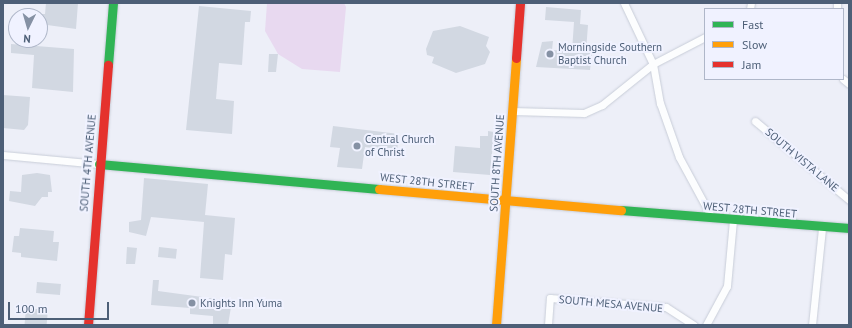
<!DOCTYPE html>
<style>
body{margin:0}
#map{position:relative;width:852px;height:328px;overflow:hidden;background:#edeff8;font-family:"PT Sans",sans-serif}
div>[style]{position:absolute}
.green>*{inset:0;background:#e8d9f0}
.building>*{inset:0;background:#d2d8e2;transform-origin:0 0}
.roads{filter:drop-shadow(0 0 1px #c8cdd8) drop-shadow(0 0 1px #c8cdd8)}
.street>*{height:7px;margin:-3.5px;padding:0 3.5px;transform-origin:3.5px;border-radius:3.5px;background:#fcfdfe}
.fast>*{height:9px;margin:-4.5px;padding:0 4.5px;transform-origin:4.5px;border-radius:4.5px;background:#30b455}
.slow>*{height:9px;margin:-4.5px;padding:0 4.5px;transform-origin:4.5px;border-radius:4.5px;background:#ff9f0a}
.jam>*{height:9px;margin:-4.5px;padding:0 4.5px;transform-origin:4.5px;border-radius:4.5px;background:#e5322d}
.dots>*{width:11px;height:11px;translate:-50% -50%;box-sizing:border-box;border:2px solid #f0f2ff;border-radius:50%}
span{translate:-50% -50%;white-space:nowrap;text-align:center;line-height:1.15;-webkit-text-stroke:4px #f0f2ff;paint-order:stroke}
.poi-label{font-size:11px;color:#4d5f77}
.left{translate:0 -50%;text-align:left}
.street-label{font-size:11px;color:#4d5f77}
.frame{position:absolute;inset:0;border:4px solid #4d5f77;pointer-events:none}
.legend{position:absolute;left:704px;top:8px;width:140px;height:72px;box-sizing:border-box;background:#f0f2ff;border:1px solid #afb7c9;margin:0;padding:5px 7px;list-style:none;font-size:12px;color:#4d5f77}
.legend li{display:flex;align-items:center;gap:8px;height:20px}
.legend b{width:20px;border:1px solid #afb7c9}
.north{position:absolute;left:8px;top:8px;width:40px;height:40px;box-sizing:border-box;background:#f0f2ff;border:1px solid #afb7c9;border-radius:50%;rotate:185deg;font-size:11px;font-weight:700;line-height:16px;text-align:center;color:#4d5f77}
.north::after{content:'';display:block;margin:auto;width:14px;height:18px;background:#8591a4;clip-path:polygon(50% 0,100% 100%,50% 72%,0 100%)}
.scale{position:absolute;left:8px;top:302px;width:101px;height:18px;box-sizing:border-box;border:2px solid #4d5f77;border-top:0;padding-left:5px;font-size:12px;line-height:14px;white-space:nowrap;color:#4d5f77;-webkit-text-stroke:3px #f0f2ff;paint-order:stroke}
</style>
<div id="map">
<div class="green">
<div style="clip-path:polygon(267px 3px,344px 3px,346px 7px,340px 72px,302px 69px,278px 54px,265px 31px)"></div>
</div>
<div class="building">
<div style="clip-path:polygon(46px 3px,78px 3px,76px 29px,40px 24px,40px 14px,45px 14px)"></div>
<div style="clip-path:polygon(199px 6px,251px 11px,250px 22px,245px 22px,242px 65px,219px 63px,216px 99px,234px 101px,232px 134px,186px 130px)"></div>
<div style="clip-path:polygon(546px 7px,581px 10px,580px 24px,588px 25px,586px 51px,592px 52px,590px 70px,536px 67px,542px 42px,553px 41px,552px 50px,572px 51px,574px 22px,545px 20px)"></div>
<div style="clip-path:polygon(460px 26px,489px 37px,486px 46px,490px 52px,485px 64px,456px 73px,432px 63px,434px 57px,427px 55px,426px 49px,433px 31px)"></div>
<div style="clip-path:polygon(11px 44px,74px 49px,73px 92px,32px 88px,34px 55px,11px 53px)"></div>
<div style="clip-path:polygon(269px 54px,278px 54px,276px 72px,268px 72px)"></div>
<div style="clip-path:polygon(3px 95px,30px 97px,28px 125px,24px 130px,3px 128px)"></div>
<div style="clip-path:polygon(333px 126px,399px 134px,397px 151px,365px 147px,362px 169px,337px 167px,340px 148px,330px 147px)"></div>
<div style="clip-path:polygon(488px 131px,494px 132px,490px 175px,453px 172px,455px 146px,480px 148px,480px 136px,488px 136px)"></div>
<div style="clip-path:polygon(37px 173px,50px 175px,52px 192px,48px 192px,48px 197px,42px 197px,35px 206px,9px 201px,10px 191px,21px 192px,22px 175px)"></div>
<div style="clip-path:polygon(144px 178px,208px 184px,205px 215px,235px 218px,232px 255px,225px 254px,223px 280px,200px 278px,204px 222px,151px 217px,146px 236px,129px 232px,129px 222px,141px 220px)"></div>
<div style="clip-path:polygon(20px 228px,54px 231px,53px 242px,59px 242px,57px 261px,21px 257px,21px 253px,12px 252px,14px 236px,19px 236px)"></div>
<div style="clip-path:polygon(127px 247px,137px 248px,135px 264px,126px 264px)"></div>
<div style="left:159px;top:247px;width:18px;height:10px;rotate:6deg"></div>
<div style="clip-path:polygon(153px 280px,159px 280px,158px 291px,232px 301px,228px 325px,213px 325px,213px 316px,190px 314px,190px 308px,151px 305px)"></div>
<div style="left:37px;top:282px;width:24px;height:11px;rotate:5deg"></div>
<div style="left:26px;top:308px;width:22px;height:17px;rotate:5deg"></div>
</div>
<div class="roads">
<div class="street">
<div style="left:624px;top:3px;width:68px;rotate:64.6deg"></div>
<div style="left:653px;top:64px;width:40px;rotate:80deg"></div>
<div style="left:660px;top:103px;width:57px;rotate:70.6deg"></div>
<div style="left:679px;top:157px;width:69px;rotate:61.6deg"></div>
<div style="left:750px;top:9px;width:6px;rotate:-81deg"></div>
<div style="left:837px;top:9px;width:6px;rotate:-90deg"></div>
<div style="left:843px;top:79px;width:8px;rotate:40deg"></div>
<div style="left:512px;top:111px;width:72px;rotate:1.6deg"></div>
<div style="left:584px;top:113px;width:20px;rotate:-24deg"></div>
<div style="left:602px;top:105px;width:65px;rotate:-38.8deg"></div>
<div style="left:653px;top:64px;width:59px;rotate:-27.4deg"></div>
<div style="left:755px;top:121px;width:123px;rotate:40deg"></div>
<div style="left:3px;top:155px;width:96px;rotate:5.4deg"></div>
<div style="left:548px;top:325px;width:27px;rotate:-86deg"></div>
<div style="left:550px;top:298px;width:116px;rotate:4.4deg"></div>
<div style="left:666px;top:307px;width:33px;rotate:33deg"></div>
<div style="left:706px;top:325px;width:44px;rotate:-61.7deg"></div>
<div style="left:727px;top:286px;width:66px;rotate:-84.8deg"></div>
<div style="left:812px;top:325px;width:98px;rotate:-84.1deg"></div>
</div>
<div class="fast">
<div style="left:108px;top:65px;width:62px;rotate:-85.4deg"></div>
<div style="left:99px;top:164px;width:281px;rotate:5.1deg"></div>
<div style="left:621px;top:210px;width:229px;rotate:4.5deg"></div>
</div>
<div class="slow">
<div style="left:379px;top:189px;width:243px;rotate:5deg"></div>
<div style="left:496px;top:325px;width:268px;rotate:-85.7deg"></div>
</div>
<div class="jam">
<div style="left:516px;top:58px;width:55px;rotate:-85.8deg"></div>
<div style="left:88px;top:325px;width:261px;rotate:-85.6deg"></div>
</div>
</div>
<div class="dots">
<div style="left:550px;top:54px;background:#8591a4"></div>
<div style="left:357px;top:146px;background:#8591a4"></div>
<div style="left:192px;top:303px;background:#8591a4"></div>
</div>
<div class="poi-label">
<span class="left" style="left:558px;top:54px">Morningside Southern<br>Baptist Church</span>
<span class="left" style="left:365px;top:146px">Central Church<br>of Christ</span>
<span class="left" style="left:200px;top:303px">Knights Inn Yuma</span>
</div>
<div class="street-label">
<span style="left:802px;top:160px;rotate:40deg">SOUTH VISTA LANE</span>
<span style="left:88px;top:163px;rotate:-85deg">SOUTH 4TH AVENUE</span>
<span style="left:497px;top:163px;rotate:-86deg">SOUTH 8TH AVENUE</span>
<span style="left:427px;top:182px;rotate:6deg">WEST 28TH STREET</span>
<span style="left:750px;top:210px;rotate:5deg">WEST 28TH STREET</span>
<span style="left:611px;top:304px;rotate:5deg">SOUTH MESA AVENUE</span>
</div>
<div class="frame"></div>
<ul class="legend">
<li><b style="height:5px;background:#30b455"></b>Fast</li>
<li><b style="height:5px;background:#ff9f0a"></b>Slow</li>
<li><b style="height:5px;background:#e5322d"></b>Jam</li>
</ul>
<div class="north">N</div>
<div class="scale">100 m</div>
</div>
